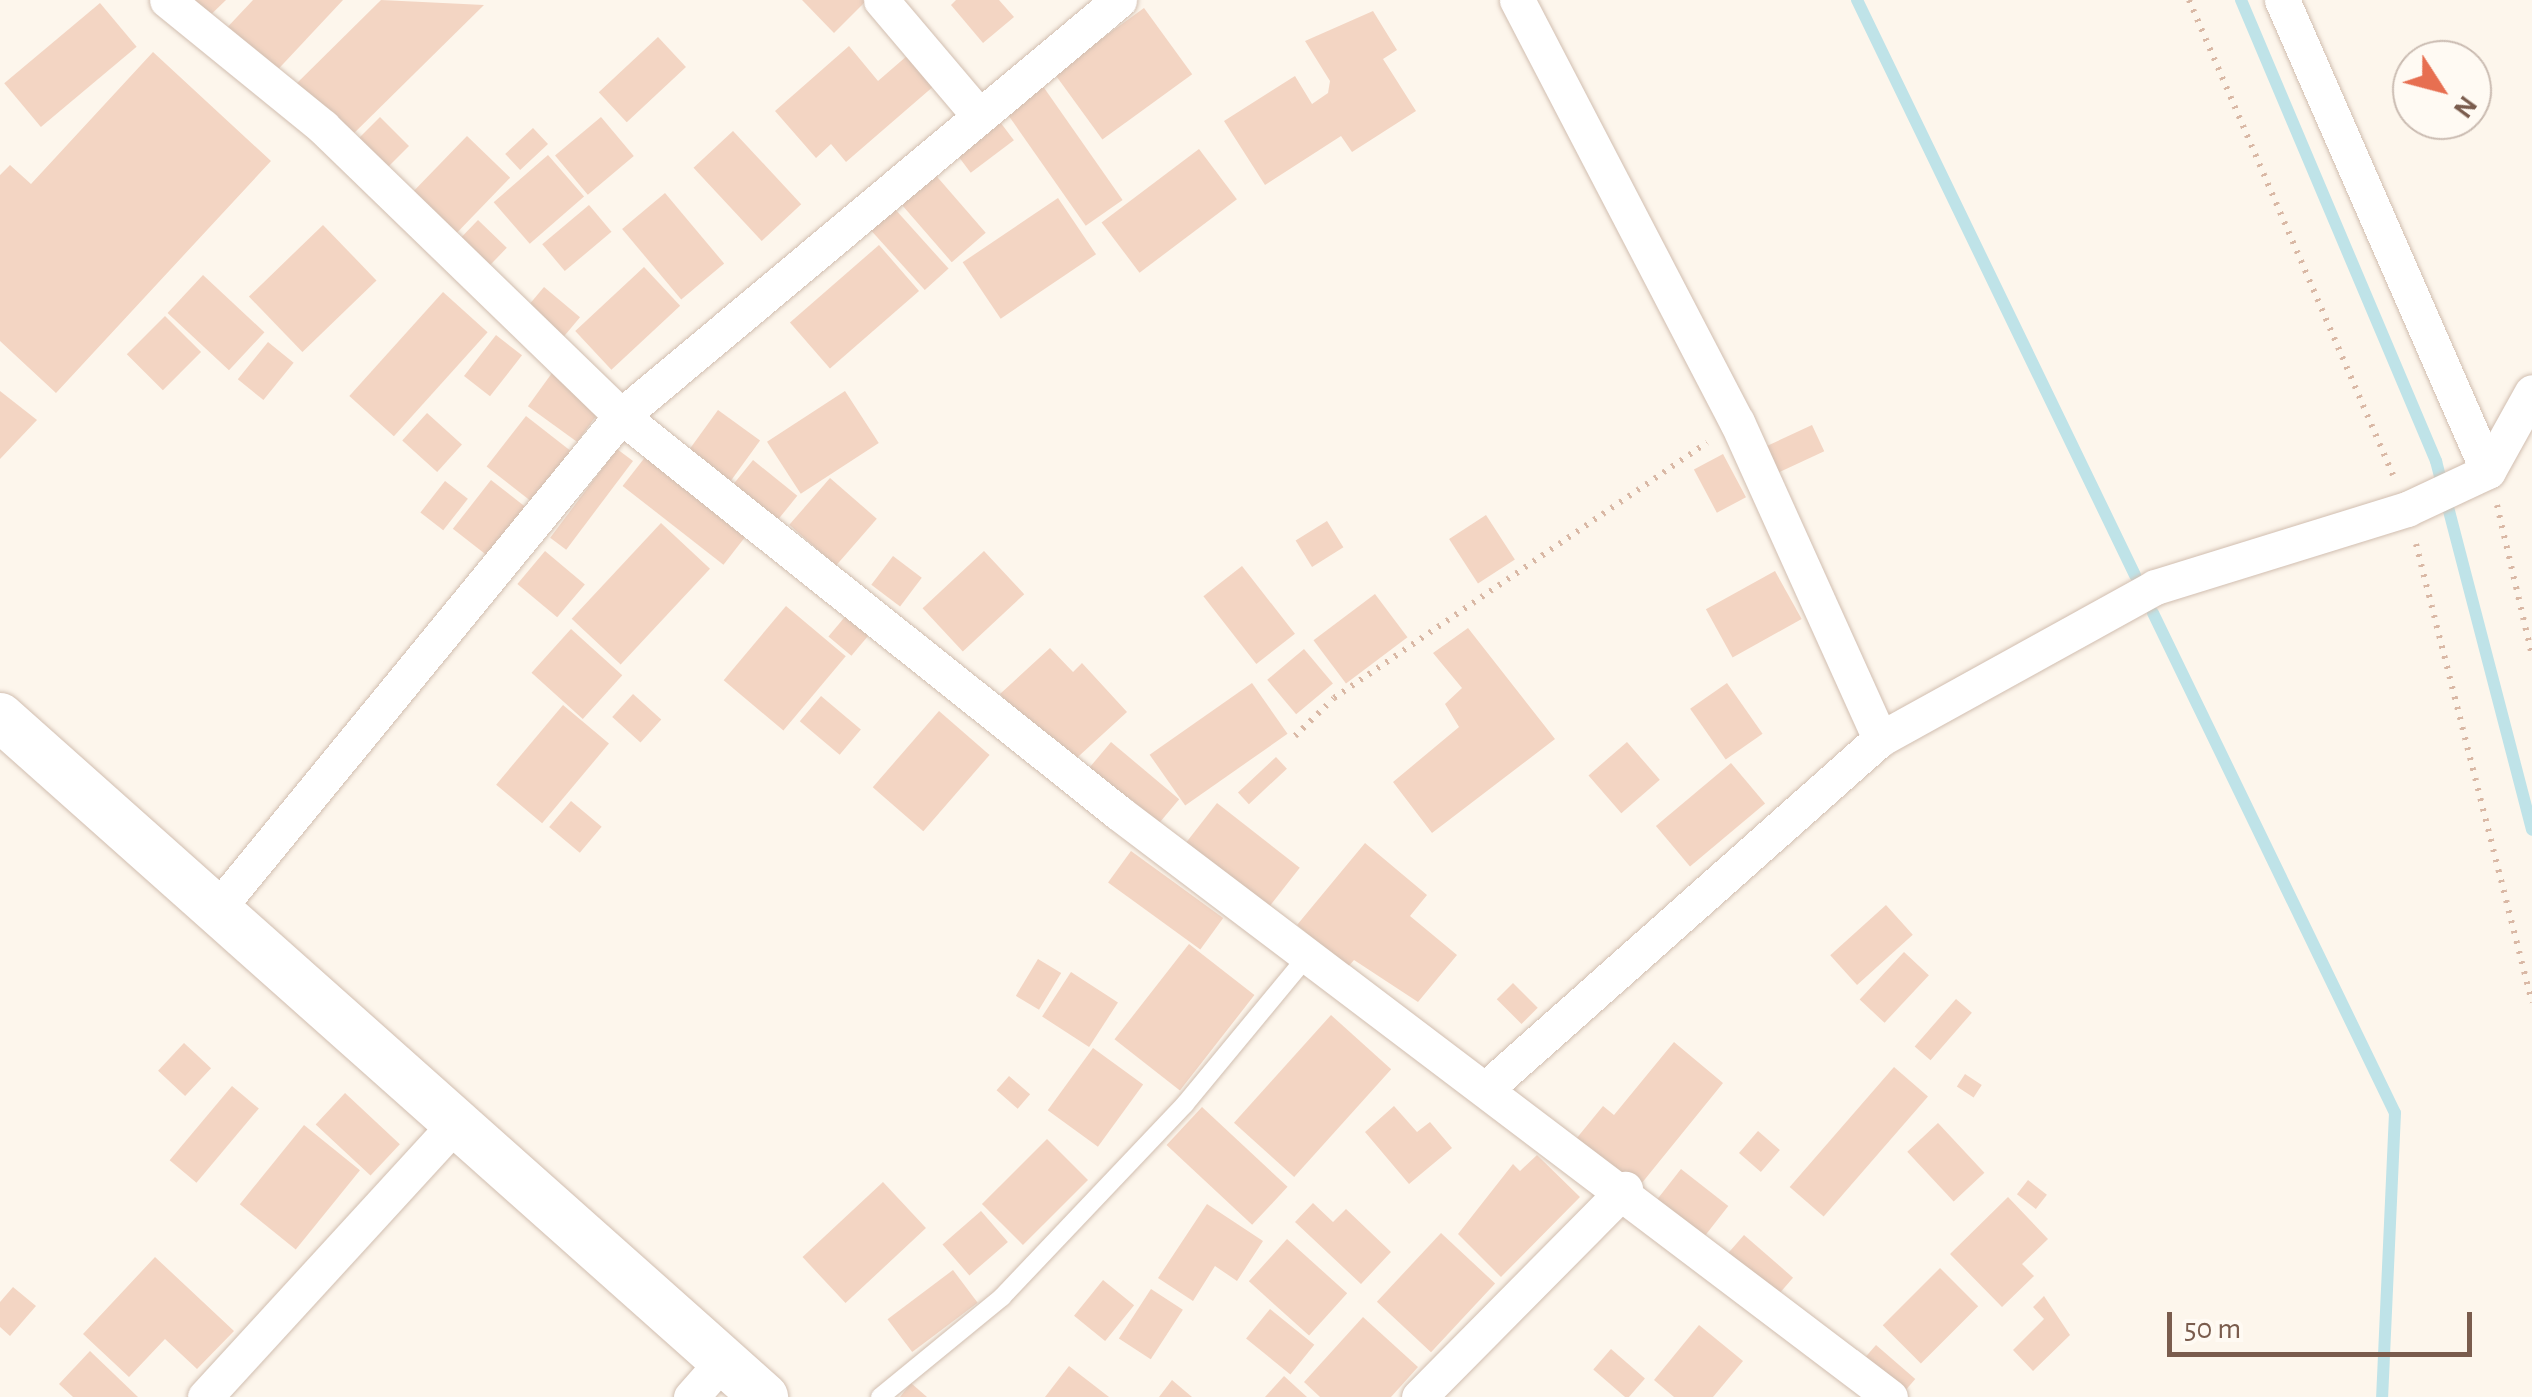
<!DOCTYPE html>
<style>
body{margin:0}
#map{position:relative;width:2532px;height:1397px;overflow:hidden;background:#fdf6ec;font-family:"Alegreya Sans",sans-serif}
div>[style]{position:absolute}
.stream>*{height:12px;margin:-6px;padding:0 6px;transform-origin:6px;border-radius:6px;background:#bfe3e8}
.building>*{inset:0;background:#f3d5c3;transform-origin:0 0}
.path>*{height:6px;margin-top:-3px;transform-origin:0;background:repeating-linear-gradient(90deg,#d9b8a5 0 2.5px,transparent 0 10.5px)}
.roads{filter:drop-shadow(0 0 2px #d1beb0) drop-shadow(0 0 2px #d1beb0)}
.lane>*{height:18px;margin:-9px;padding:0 9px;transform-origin:9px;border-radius:9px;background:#fff}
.street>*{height:35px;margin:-17.5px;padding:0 17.5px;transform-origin:17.5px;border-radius:17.5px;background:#fff}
.secondary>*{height:48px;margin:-24px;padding:0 24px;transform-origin:24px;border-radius:24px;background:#fff}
span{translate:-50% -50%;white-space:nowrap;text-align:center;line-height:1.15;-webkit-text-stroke:9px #fffaf3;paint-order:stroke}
.north{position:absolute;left:2392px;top:40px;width:100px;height:100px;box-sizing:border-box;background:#fffaf3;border:2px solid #cabbb1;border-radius:50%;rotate:126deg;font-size:28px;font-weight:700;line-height:40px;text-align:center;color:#7a5c4d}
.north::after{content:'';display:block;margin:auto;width:35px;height:45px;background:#e76f51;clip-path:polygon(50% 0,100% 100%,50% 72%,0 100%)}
.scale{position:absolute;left:2167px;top:1312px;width:305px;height:45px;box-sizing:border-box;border:5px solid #7a5c4d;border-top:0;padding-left:12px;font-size:30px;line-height:35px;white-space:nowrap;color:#7a5c4d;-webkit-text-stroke:8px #fffaf3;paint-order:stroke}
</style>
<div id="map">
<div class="stream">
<div style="left:1857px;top:0;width:639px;rotate:64.2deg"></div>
<div style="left:2241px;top:0;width:501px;rotate:67.07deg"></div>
<div style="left:2436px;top:461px;width:381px;rotate:75.4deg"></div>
<div style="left:2153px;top:613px;width:555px;rotate:64.17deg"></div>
<div style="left:2395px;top:1113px;width:284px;rotate:92.6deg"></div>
</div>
<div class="building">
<div style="clip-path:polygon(176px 0,226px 0,200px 25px)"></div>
<div style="clip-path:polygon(253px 0,343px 0,269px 79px,221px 34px)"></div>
<div style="clip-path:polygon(381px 0,484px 5px,345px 142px,292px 88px)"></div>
<div style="clip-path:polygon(802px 0,867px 0,834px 33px)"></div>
<div style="clip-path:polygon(956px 0,999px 0,1014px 17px,983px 43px,951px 5px)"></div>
<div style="left:100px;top:3px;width:57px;height:125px;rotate:50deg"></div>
<div style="left:1144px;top:8px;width:82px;height:111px;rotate:54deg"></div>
<div style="clip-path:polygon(1373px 11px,1397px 50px,1383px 59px,1416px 111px,1352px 152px,1341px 136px,1265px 185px,1224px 121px,1295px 76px,1312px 104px,1328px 93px,1330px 81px,1305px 41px)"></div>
<div style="left:658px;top:37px;width:41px;height:81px;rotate:47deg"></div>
<div style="clip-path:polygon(849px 46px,878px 81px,908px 55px,935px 85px,846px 162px,831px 144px,816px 158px,775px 111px)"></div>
<div style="clip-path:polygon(153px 52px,271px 161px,56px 393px,0 341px,0 175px,10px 165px,31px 184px)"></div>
<div style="left:1040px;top:82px;width:144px;height:45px;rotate:55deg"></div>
<div style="left:991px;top:110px;width:38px;height:54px;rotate:53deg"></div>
<div style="left:380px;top:117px;width:41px;height:41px;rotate:45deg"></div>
<div style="left:601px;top:117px;width:51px;height:60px;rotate:50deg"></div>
<div style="left:533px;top:128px;width:22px;height:38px;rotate:47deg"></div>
<div style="left:733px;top:131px;width:100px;height:54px;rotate:47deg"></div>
<div style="left:467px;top:136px;width:60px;height:86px;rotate:44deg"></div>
<div style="left:1199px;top:149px;width:63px;height:122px;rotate:53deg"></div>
<div style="left:548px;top:155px;width:55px;height:72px;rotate:49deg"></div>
<div style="left:926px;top:164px;width:91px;height:45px;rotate:49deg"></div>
<div style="left:665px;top:193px;width:92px;height:56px;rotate:50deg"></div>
<div style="left:885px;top:198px;width:95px;height:32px;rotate:48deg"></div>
<div style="left:1058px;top:198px;width:68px;height:115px;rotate:56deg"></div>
<div style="left:589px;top:205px;width:35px;height:61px;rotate:50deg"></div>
<div style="left:478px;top:220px;width:40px;height:35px;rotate:44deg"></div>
<div style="left:323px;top:225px;width:77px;height:103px;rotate:46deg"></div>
<div style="left:879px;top:245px;width:61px;height:118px;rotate:49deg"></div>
<div style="left:644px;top:267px;width:53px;height:94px;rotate:47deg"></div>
<div style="left:203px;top:275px;width:84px;height:52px;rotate:43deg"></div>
<div style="left:544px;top:287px;width:47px;height:33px;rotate:40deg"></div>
<div style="left:443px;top:292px;width:60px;height:140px;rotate:42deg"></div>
<div style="left:165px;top:316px;width:51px;height:54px;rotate:45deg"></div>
<div style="left:496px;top:335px;width:33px;height:52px;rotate:38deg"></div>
<div style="left:268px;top:342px;width:33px;height:48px;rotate:39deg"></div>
<div style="left:552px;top:373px;width:61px;height:41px;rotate:36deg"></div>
<div style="clip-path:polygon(0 391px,37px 420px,0 459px)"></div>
<div style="left:845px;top:391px;width:62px;height:93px;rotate:57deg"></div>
<div style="left:718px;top:410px;width:52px;height:50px;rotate:36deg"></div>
<div style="left:427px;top:413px;width:47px;height:37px;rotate:42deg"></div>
<div style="left:526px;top:416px;width:67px;height:64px;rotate:38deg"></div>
<div style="left:1812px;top:425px;width:29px;height:60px;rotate:65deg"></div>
<div style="left:617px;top:449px;width:20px;height:111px;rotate:37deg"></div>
<div style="left:1723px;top:454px;width:49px;height:33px;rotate:62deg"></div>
<div style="left:646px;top:456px;width:128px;height:38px;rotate:38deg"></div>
<div style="left:753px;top:460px;width:57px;height:36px;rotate:39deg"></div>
<div style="left:830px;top:478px;width:62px;height:62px;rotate:41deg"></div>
<div style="left:491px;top:480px;width:52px;height:62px;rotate:38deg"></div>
<div style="left:445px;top:481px;width:29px;height:40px;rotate:38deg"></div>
<div style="left:1486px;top:515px;width:53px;height:44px;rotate:57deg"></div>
<div style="left:1327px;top:521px;width:31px;height:37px;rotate:58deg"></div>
<div style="left:661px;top:523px;width:67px;height:131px;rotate:43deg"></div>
<div style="left:545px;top:551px;width:52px;height:43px;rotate:40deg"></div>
<div style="left:984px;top:551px;width:59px;height:84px;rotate:47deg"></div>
<div style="left:893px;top:556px;width:36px;height:36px;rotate:37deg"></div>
<div style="left:1242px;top:566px;width:86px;height:49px;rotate:52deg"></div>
<div style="left:1775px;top:571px;width:55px;height:79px;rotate:61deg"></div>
<div style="left:1375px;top:594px;width:54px;height:77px;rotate:53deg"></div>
<div style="left:786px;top:606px;width:78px;height:97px;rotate:40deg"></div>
<div style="left:849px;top:612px;width:30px;height:32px;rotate:40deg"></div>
<div style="clip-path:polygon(1468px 628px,1555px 739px,1432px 833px,1393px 782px,1459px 727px,1445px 704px,1462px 688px,1433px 653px)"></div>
<div style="left:571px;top:629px;width:69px;height:59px;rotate:42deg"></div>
<div style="clip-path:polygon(1050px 648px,1073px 672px,1082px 663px,1127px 712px,1068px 766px,1000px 694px)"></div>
<div style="left:1304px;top:649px;width:45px;height:48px;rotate:50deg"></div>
<div style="left:1252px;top:683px;width:62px;height:125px;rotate:55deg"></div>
<div style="left:1727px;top:683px;width:62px;height:45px;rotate:55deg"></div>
<div style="left:633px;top:694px;width:38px;height:31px;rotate:42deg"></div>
<div style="left:821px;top:696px;width:52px;height:33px;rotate:40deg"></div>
<div style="left:563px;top:705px;width:60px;height:104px;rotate:40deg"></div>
<div style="left:939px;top:711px;width:67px;height:101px;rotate:41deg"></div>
<div style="left:1111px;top:742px;width:89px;height:37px;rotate:40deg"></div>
<div style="left:1627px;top:742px;width:50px;height:51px;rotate:49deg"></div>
<div style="left:1276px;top:757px;width:16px;height:52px;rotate:47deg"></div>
<div style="left:1731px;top:763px;width:53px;height:98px;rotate:50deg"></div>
<div style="left:571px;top:801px;width:40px;height:34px;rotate:40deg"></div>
<div style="left:1217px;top:803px;width:105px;height:58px;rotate:38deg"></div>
<div style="clip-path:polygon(1365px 843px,1427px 895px,1410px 916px,1457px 955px,1418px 1002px,1354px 960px,1348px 967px,1297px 925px)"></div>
<div style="left:1131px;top:851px;width:114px;height:39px;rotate:36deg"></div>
<div style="left:1886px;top:905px;width:40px;height:75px;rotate:48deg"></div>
<div style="left:1189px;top:944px;width:83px;height:121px;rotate:38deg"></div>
<div style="left:1904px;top:952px;width:34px;height:65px;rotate:43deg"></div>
<div style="left:1038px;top:959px;width:27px;height:43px;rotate:31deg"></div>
<div style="left:1071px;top:972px;width:56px;height:53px;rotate:33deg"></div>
<div style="left:1513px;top:983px;width:35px;height:23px;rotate:45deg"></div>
<div style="left:1956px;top:999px;width:21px;height:63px;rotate:41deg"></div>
<div style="left:1331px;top:1015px;width:81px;height:145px;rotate:42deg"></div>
<div style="clip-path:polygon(1674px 1042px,1723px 1083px,1637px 1189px,1576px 1139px,1603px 1106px,1614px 1115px)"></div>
<div style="left:184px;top:1043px;width:37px;height:38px;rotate:43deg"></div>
<div style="left:1093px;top:1048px;width:62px;height:77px;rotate:36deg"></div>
<div style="left:1894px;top:1067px;width:45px;height:159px;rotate:41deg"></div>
<div style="left:1965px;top:1074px;width:20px;height:15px;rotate:33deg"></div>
<div style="left:1009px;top:1076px;width:28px;height:19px;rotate:41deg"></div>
<div style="left:232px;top:1086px;width:35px;height:97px;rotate:40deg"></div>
<div style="left:345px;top:1093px;width:75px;height:43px;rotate:43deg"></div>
<div style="clip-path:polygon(1394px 1106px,1417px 1132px,1430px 1122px,1452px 1148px,1409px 1184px,1365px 1132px)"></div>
<div style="left:1202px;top:1107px;width:117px;height:52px;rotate:43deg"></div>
<div style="left:1938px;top:1123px;width:68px;height:42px;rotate:47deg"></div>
<div style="left:304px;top:1125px;width:72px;height:102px;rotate:39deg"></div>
<div style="left:1758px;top:1131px;width:29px;height:29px;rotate:41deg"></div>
<div style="left:1047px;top:1139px;width:58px;height:92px;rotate:45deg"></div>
<div style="clip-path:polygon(1537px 1155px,1580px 1197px,1501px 1277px,1458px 1234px,1513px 1164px,1520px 1171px)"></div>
<div style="left:1681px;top:1169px;width:60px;height:42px;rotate:38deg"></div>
<div style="left:2028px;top:1180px;width:24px;height:18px;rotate:38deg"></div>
<div style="left:883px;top:1182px;width:63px;height:110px;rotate:47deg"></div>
<div style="clip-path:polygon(2008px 1197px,2048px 1239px,2022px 1264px,2034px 1276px,2002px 1307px,1950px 1254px)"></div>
<div style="clip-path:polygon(1313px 1203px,1333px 1222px,1346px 1209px,1391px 1252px,1361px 1284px,1295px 1222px)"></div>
<div style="clip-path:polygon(1207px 1204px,1263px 1241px,1237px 1281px,1215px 1266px,1193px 1301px,1158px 1278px)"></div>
<div style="left:981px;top:1211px;width:41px;height:51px;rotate:49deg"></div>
<div style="left:1441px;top:1233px;width:74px;height:94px;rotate:43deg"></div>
<div style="left:1744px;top:1235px;width:65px;height:26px;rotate:41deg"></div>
<div style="left:1287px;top:1239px;width:81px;height:57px;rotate:42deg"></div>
<div style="clip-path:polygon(155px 1257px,234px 1331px,197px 1369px,165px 1339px,129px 1377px,83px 1334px)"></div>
<div style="left:1940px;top:1268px;width:54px;height:81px;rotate:45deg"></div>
<div style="left:953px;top:1270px;width:41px;height:82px;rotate:53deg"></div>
<div style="left:1103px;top:1280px;width:40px;height:46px;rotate:39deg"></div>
<div style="clip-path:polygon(13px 1287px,36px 1306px,10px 1336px,0 1327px,0 1302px)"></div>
<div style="left:1151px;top:1289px;width:38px;height:59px;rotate:33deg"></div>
<div style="clip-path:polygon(2044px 1296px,2070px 1335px,2033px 1371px,2013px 1350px,2044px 1319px,2033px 1307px)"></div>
<div style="left:1270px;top:1309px;width:57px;height:38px;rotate:39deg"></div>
<div style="clip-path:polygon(1363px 1317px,1418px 1367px,1391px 1397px,1320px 1397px,1304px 1382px)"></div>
<div style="clip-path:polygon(1699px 1325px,1743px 1361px,1713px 1397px,1674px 1397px,1654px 1380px)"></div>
<div style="left:1876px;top:1345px;width:52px;height:23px;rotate:41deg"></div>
<div style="left:1611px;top:1349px;width:45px;height:27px;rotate:41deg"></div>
<div style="clip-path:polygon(90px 1351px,138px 1397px,73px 1397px,59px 1384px)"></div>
<div style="clip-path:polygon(1069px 1366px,1109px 1397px,1045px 1397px)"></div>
<div style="clip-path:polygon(1284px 1376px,1307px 1397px,1265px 1397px)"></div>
<div style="clip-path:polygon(1172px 1380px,1192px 1397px,1159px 1397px)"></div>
<div style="clip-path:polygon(911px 1383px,927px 1397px,900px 1397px)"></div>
</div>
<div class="path">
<div style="left:2189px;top:0;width:517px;rotate:66.76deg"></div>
<div style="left:2497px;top:505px;width:154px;rotate:76.9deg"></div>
<div style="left:2416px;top:544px;width:473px;rotate:75.8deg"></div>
<div style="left:1295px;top:736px;width:54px;rotate:-44.3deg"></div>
<div style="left:1334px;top:698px;width:452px;rotate:-34.4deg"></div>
</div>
<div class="roads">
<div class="lane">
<div style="left:880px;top:1397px;width:158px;rotate:-39.3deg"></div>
<div style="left:1002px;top:1297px;width:266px;rotate:-46.5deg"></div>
<div style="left:1185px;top:1104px;width:195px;rotate:-50.4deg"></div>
</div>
<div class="street">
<div style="left:167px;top:0;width:201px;rotate:39.1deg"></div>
<div style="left:323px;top:127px;width:415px;rotate:44.1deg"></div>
<div style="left:621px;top:416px;width:637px;rotate:38.56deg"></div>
<div style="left:1119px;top:813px;width:967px;rotate:37.14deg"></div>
<div style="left:881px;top:0;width:147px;rotate:49.7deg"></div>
<div style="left:1517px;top:0;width:476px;rotate:62.5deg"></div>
<div style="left:1737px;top:422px;width:348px;rotate:65.7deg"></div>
<div style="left:2282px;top:0;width:514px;rotate:66.38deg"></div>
<div style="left:218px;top:908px;width:636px;rotate:-50.68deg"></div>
<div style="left:621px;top:416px;width:649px;rotate:-39.87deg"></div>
<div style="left:1489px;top:1086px;width:523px;rotate:-41.59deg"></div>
<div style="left:1880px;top:739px;width:314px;rotate:-28.9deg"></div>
<div style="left:2155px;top:587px;width:264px;rotate:-17.2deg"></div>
<div style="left:2407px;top:509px;width:89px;rotate:-25.1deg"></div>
<div style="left:2488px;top:471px;width:90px;rotate:-60.9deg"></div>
<div style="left:205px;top:1397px;width:373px;rotate:-47.5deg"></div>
<div style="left:691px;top:1397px;width:48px;rotate:-48.4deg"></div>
<div style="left:1419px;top:1397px;width:293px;rotate:-45.3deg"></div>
</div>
<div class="secondary">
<div style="left:0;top:717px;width:1023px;rotate:41.67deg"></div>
</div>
</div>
<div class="north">N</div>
<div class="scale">50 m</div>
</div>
